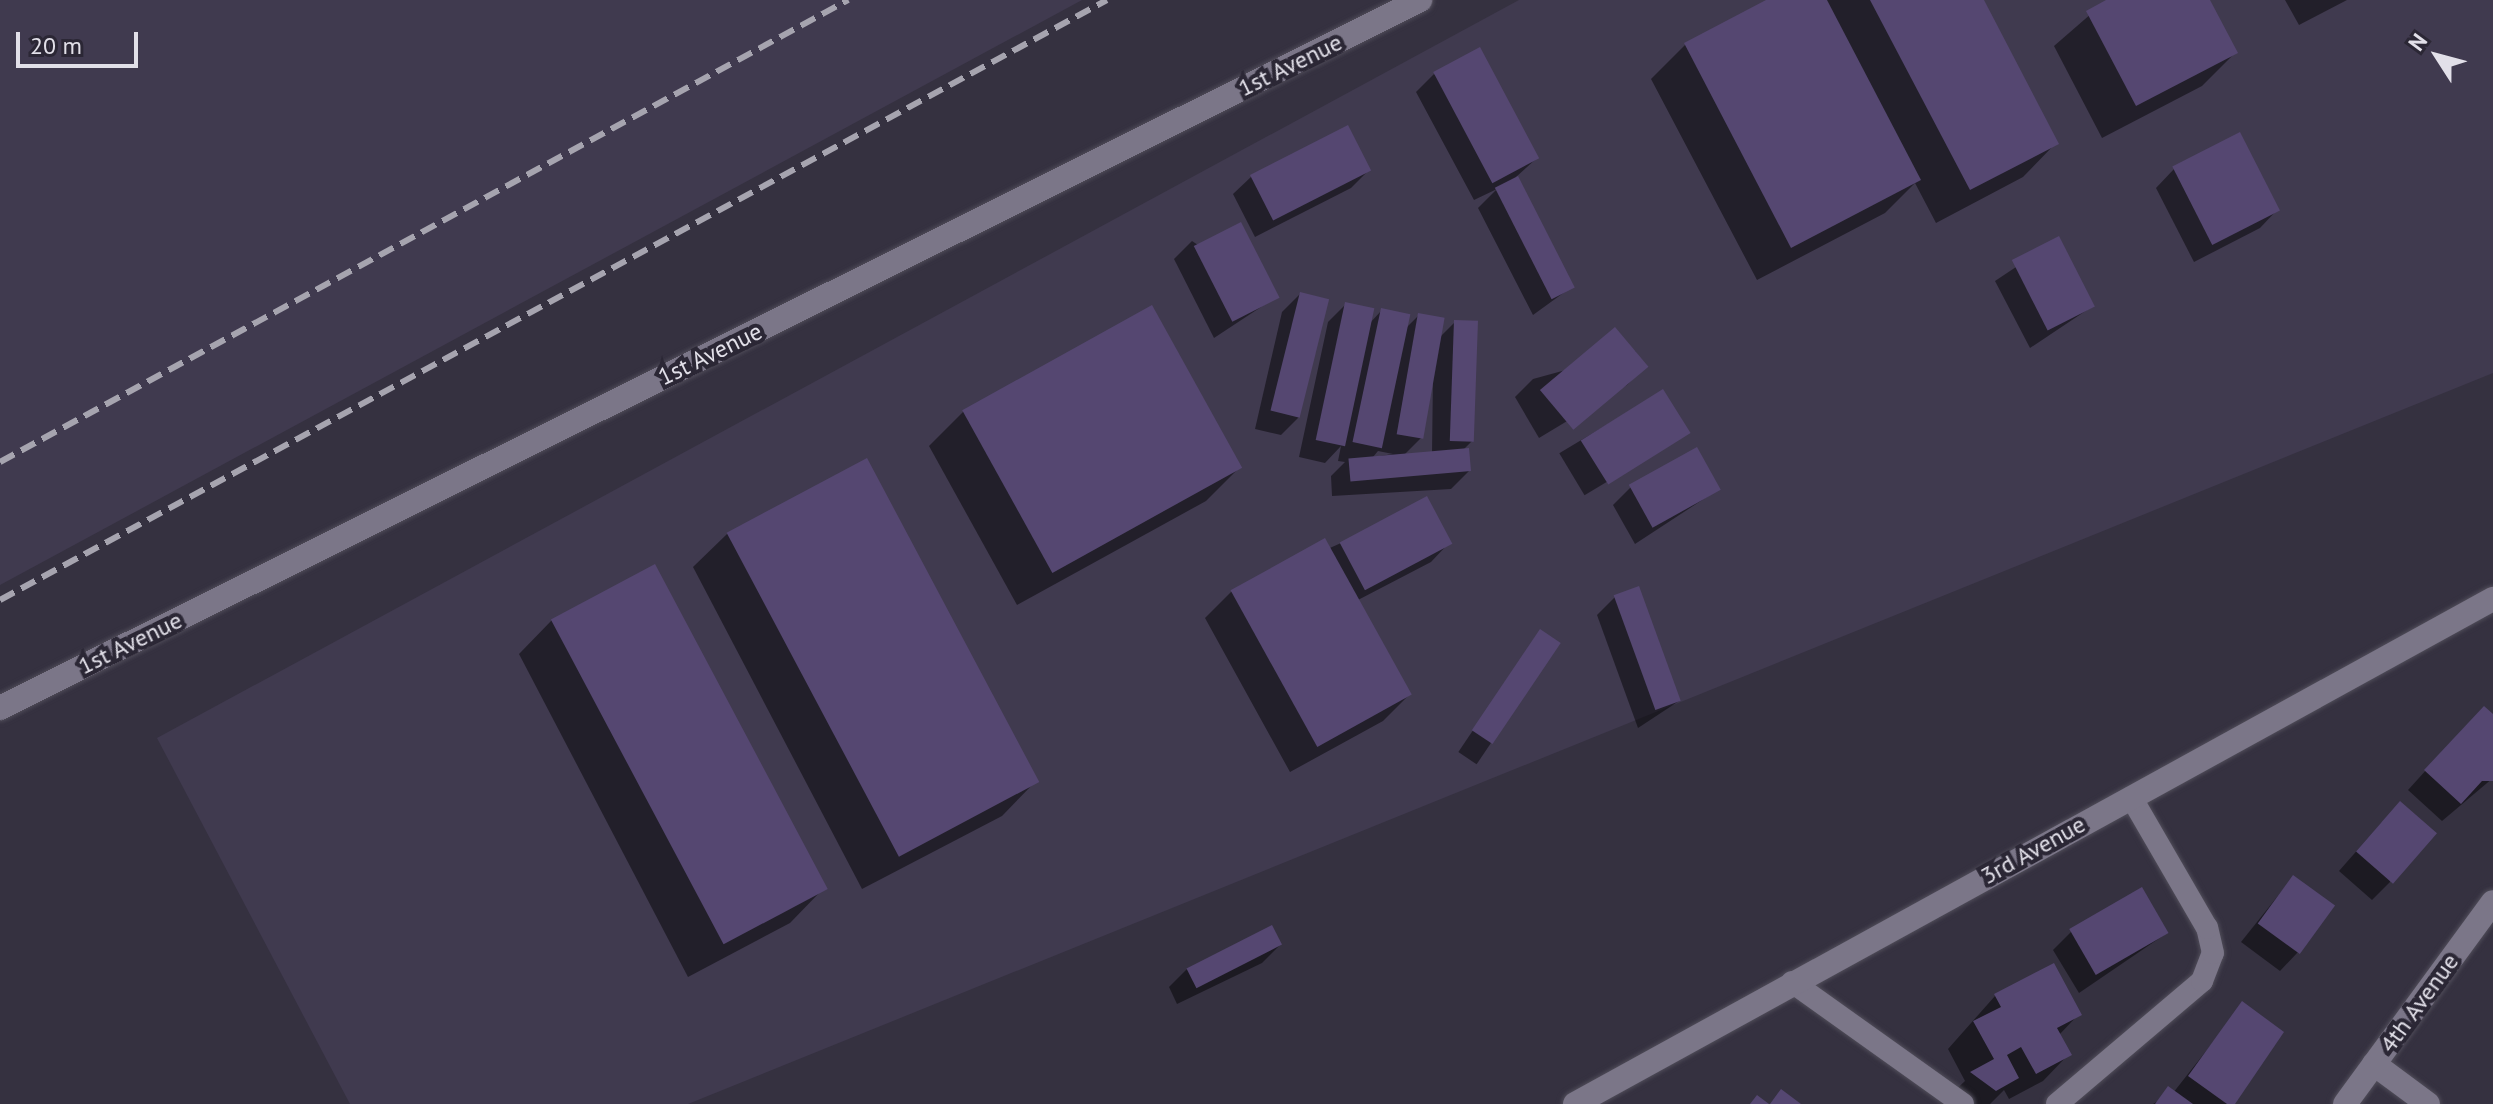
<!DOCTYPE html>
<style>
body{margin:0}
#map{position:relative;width:2493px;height:1104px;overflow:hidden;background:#353140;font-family:"PT Sans",sans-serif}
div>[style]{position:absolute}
.built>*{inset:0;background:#403a4f}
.shadow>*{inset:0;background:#0007;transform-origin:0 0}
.building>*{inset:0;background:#554771;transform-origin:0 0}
.roads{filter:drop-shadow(0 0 2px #504d59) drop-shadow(0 0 2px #504d59)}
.lane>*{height:22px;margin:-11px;padding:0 11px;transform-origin:11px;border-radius:11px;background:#7b7688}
.street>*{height:24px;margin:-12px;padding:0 12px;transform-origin:12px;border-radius:12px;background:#7b7688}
.secondary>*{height:24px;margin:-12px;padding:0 12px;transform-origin:12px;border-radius:12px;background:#7b7688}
.rail>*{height:6px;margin-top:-3px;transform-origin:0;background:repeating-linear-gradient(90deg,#a6a4af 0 16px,transparent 0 24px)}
span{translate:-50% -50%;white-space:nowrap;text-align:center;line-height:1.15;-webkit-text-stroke:8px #2b2735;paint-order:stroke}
.street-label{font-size:24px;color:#e2e0e9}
.north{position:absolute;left:2397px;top:16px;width:80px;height:80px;-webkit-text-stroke:6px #2b2735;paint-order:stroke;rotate:306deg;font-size:22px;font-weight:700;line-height:32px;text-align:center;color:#e2e0e9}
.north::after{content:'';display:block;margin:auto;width:28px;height:36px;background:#e2e0e9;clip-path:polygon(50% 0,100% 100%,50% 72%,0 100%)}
.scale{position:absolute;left:16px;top:32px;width:122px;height:36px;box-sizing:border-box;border:4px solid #e2e0e9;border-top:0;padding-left:10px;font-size:24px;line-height:28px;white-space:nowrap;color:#e2e0e9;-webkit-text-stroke:6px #2b2735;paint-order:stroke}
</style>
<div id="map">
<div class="built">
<div style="clip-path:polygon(0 0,1082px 0,0 585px)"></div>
<div style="clip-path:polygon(1519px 0,2493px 0,2493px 373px,688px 1104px,350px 1104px,157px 738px)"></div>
</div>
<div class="shadow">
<div style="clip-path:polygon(1770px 0,1981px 0,2056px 143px,2023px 177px,1936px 223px,1915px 183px,1885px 213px,1757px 280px,1651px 79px,1685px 45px)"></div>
<div style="clip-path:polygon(2107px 0,2208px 0,2236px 52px,2202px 86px,2102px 138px,2054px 46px)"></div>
<div style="clip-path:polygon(2285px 0,2347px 0,2299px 25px)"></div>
<div style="clip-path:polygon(1434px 74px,1537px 158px,1516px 177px,1573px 286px,1533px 315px,1478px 208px,1497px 189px,1474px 200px,1416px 92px)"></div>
<div style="clip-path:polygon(2174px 169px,2278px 209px,2260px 228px,2194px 262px,2156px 188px)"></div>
<div style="clip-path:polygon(1369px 170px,1351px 188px,1255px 237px,1233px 194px,1252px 176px)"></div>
<div style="clip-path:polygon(2058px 239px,2093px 306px,2030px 348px,1995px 281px)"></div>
<div style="clip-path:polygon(1192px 241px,1276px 297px,1214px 338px,1174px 259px)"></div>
<div style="clip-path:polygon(1300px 294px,1299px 417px,1281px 435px,1255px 429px,1282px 312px)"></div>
<div style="clip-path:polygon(evenodd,1346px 304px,1369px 324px,1382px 310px,1405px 329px,1419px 315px,1439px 338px,1455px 322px,1472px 441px,1462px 451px,1469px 471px,1451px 489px,1332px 496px,1331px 476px,1345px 462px,1338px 461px,1341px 446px,1325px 463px,1299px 457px,1328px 322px,1346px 304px,1433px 375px,1432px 453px,1404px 455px,1422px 437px,1433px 375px,1346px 304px,1378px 451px,1393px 454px,1373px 457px,1378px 451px)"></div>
<div style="clip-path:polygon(1151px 308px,1240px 467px,1206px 501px,1017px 605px,929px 446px,963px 412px)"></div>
<div style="clip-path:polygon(1635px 351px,1645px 367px,1627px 385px,1539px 438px,1515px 397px,1533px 379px)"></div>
<div style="left:1663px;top:391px;width:49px;height:121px;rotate:59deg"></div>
<div style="clip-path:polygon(866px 460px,1035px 782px,1002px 816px,862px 889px,693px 567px,727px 534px)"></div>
<div style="clip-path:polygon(1631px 487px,1719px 489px,1635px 544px,1613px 505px)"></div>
<div style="clip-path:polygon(1341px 543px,1449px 543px,1431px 562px,1358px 600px,1410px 694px,1383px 721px,1290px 772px,1205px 618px,1231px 592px)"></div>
<div style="clip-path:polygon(1615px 597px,1679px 701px,1638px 728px,1597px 615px)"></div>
<div style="clip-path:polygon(552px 620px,823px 889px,790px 923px,688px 977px,519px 654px)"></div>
<div style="left:1540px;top:631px;width:22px;height:146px;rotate:34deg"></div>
<div style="clip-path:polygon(2493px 717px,2493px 778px,2442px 821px,2408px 790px,2466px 726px)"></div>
<div style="clip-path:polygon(2382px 822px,2390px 882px,2372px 900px,2339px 871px)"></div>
<div style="clip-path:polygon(2293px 877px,2298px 952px,2280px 971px,2241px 942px)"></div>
<div style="clip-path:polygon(2072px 931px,2167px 933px,2079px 993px,2053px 950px)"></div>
<div style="clip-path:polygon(1280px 945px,1262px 963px,1177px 1004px,1169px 987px,1187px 969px)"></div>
<div style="clip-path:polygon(1995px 996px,2079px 1014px,2059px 1035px,2069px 1054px,2043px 1081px,2009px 1099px,2004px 1090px,1990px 1104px,1951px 1104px,1945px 1100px,1965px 1081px,1948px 1049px)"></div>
<div style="clip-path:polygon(2243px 1004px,2233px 1104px,2153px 1104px,2173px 1093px)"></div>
</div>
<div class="building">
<div style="clip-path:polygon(1766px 0,1827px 0,1921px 180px,1791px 248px,1684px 43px)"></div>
<div style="clip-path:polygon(1870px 0,1984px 0,2059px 144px,1970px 190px)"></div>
<div style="clip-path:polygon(2106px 0,2210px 0,2238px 53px,2136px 106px,2086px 11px)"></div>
<div style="left:1480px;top:47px;width:126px;height:53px;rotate:62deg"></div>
<div style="left:1348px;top:125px;width:51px;height:110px;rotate:63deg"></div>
<div style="left:2240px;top:132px;width:88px;height:76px;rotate:63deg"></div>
<div style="left:1518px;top:176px;width:125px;height:26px;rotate:63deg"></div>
<div style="left:1241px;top:222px;width:85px;height:53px;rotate:63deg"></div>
<div style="left:2059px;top:236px;width:79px;height:53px;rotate:63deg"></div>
<div style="left:1300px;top:292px;width:30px;height:122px;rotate:14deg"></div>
<div style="left:1345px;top:302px;width:30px;height:141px;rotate:12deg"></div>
<div style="left:1152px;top:305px;width:186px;height:217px;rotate:61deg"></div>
<div style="left:1381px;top:308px;width:30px;height:137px;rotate:12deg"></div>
<div style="left:1418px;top:313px;width:27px;height:123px;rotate:10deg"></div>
<div style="left:1454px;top:320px;width:24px;height:121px;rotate:2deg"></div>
<div style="left:1615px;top:327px;width:52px;height:98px;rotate:50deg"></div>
<div style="left:1663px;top:389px;width:52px;height:97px;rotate:58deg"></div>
<div style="left:1697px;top:447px;width:49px;height:78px;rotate:61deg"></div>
<div style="left:1469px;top:448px;width:23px;height:121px;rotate:85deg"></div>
<div style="left:867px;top:458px;width:367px;height:159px;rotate:62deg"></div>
<div style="left:1427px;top:496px;width:54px;height:99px;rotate:62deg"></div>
<div style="left:1325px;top:538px;width:179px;height:108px;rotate:61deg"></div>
<div style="left:655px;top:564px;width:368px;height:118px;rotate:62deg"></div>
<div style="left:1639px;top:586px;width:122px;height:27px;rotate:70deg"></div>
<div style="left:1540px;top:629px;width:25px;height:122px;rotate:34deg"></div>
<div style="clip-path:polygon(2484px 706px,2493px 714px,2493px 781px,2482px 781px,2461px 804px,2424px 770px)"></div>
<div style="left:2400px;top:801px;width:49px;height:67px;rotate:41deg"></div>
<div style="left:2293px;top:875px;width:52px;height:60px;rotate:36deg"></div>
<div style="left:2142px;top:887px;width:53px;height:84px;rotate:60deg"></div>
<div style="left:1272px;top:925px;width:22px;height:96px;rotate:63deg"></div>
<div style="clip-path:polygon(2054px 963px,2082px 1015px,2057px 1028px,2072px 1055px,2036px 1074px,2021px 1047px,2007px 1055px,2019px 1078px,1996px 1091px,1970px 1072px,1994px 1059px,1973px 1021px,2001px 1007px,1994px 994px)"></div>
<div style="clip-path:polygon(2242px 1001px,2284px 1032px,2235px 1104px,2227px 1104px,2188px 1076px)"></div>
<div style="clip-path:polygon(2168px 1086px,2193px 1104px,2155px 1104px)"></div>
<div style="clip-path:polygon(1781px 1089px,1801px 1104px,1770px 1104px)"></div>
<div style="clip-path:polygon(1757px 1095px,1769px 1104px,1750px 1104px)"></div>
</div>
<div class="roads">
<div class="lane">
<div style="left:1792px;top:982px;width:210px;rotate:35.5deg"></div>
<div style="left:2057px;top:1104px;width:190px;rotate:-40.3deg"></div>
<div style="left:2202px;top:981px;width:30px;rotate:-69deg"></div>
<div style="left:2213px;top:953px;width:26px;rotate:-103deg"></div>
<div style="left:2207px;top:928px;width:151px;rotate:-120.1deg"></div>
</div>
<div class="street">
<div style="left:2374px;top:1064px;width:67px;rotate:36.5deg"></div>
<div style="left:1575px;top:1104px;width:1048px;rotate:-28.82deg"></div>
<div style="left:2345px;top:1104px;width:250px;rotate:-53.8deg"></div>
</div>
<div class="secondary">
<div style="left:0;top:708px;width:1587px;rotate:-26.5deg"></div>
</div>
</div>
<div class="rail">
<div style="left:0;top:462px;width:966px;rotate:-28.58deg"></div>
<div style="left:0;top:600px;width:1259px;rotate:-28.46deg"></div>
</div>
<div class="street-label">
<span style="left:1290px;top:65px;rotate:-26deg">1st Avenue</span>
<span style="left:710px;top:354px;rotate:-26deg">1st Avenue</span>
<span style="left:130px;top:643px;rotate:-26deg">1st Avenue</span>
<span style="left:2033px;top:850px;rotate:-29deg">3rd Avenue</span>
<span style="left:2419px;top:1003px;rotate:-54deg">4th Avenue</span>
</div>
<div class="north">N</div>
<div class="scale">20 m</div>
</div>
